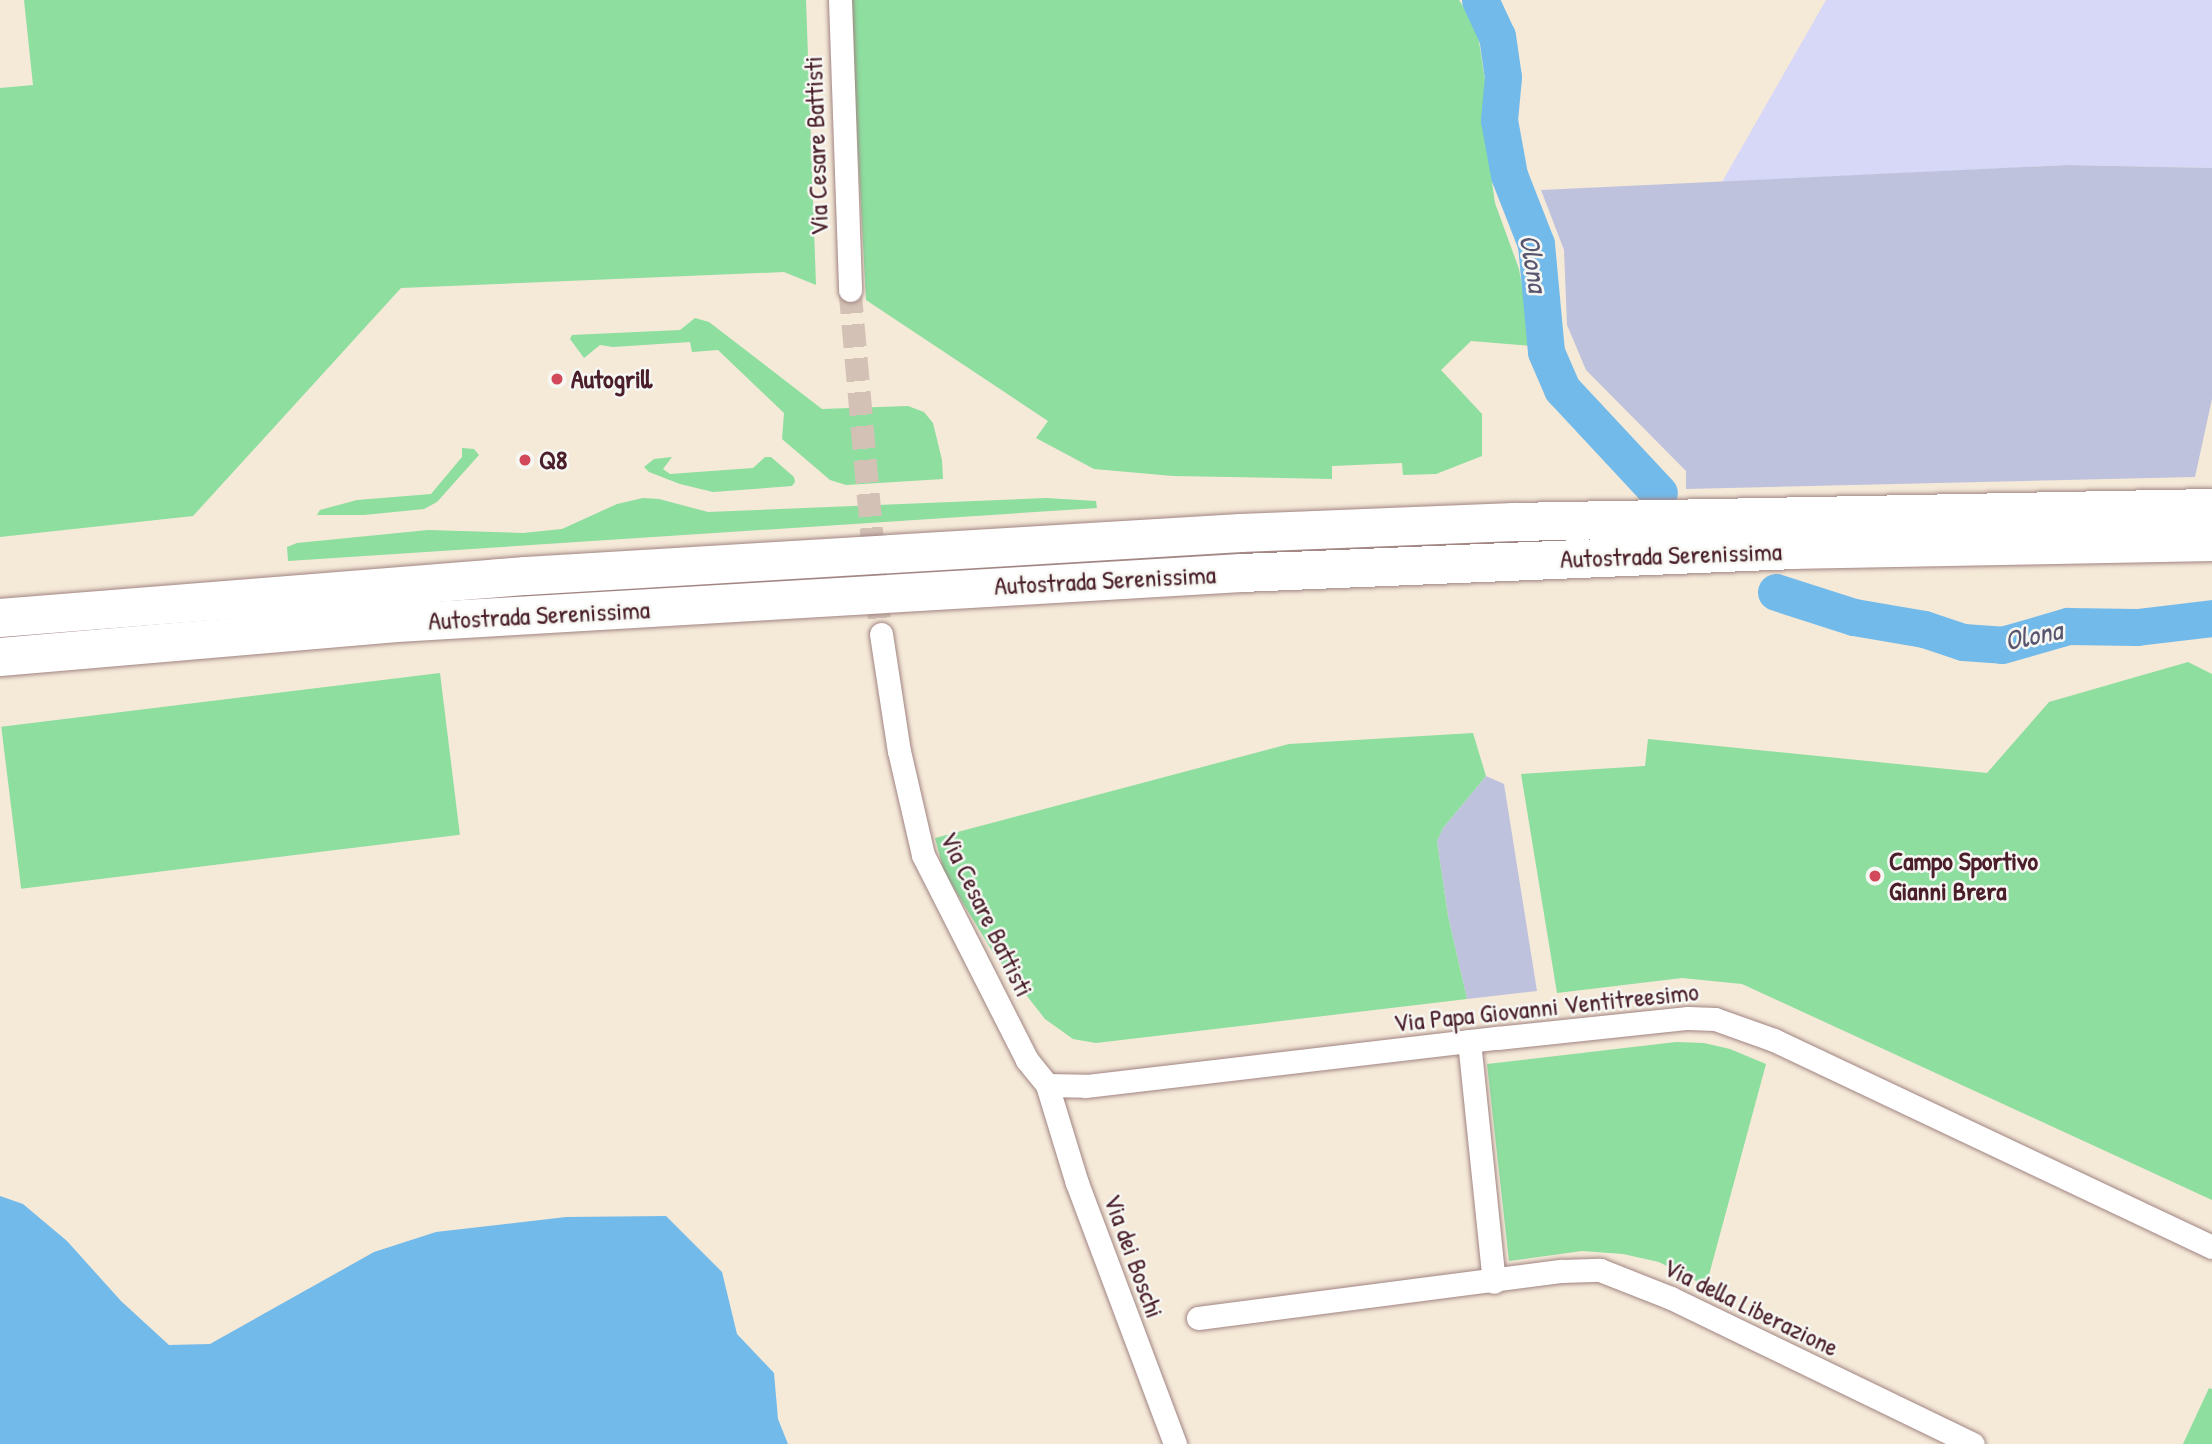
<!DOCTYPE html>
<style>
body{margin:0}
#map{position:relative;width:2212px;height:1444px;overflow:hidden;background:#f5e9d8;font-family:"Patrick Hand",sans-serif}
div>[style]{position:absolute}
.built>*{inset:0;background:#d7d7f8}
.industrial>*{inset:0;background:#bfc2dd}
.green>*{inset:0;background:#8dde9f;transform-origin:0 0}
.water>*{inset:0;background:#72baea}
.river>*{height:37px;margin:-18.5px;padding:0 18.5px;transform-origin:18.5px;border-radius:18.5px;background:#72baea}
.minor-tunnel>*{height:23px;margin-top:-11.5px;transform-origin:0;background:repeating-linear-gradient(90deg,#d3c1b5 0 23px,transparent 0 34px)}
.roads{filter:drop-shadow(0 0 2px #a08482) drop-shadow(0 0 2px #a08482)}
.minor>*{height:23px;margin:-11.5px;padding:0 11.5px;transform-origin:11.5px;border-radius:11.5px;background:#fff}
.motorway>*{height:38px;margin:-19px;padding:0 19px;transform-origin:19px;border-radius:19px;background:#fff}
.dots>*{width:19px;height:19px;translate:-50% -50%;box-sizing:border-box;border:4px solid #f6f6f2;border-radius:50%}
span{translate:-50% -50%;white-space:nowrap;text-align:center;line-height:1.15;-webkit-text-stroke:5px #f6f6f2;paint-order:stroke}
.street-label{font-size:26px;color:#4a1f2b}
.poi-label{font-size:26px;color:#4a1f2b;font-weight:700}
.left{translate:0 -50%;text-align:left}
.water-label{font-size:28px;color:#58556e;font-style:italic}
</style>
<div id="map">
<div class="built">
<div style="clip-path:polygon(1826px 0,2212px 0,2212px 168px,2067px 165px,1722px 182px)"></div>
</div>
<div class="industrial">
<div style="clip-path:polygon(2067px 165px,2212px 168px,2212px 399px,2195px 477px,1686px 489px,1686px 471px,1586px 370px,1567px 325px,1564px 250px,1541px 190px)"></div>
<div style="clip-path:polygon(1486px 776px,1504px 784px,1537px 991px,1467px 999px,1448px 916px,1437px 841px,1443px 828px)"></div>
</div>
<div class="green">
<div style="clip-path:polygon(24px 0,806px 0,816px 285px,784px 272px,401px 288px,193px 516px,0 537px,0 88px,33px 85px)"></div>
<div style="clip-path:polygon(850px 0,1459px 0,1477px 29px,1485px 80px,1486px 141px,1495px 203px,1519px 269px,1532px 346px,1471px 341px,1441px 370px,1482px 414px,1482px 456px,1436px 474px,1403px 475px,1402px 463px,1332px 466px,1332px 479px,1173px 476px,1094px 469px,1036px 438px,1048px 421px,866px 300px)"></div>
<div style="clip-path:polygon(695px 318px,709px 322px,822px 409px,908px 406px,924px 412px,933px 423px,942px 460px,943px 479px,846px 485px,830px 480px,782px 439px,784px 413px,718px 350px,692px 352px,690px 342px,613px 347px,600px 345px,584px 358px,570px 339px,572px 335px,680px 330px)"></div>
<div style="clip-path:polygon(462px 448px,474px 449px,479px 455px,437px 502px,424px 509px,364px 515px,317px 515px,320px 510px,357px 500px,431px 494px,462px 457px)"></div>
<div style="clip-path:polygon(672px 457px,663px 469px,670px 474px,753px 468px,765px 457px,771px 457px,794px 477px,795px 482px,792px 486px,713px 492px,680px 484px,649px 472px,644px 467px,654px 459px)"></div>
<div style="clip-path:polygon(643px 498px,659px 499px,708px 512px,1046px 498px,1096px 501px,1097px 508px,288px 561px,287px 547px,297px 543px,428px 530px,523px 533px,562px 529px,617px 504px)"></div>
<div style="clip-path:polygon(2188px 662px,2212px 674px,2212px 1200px,1742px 984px,1682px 978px,1557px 993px,1521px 774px,1645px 766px,1648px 739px,1987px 773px,2049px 702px)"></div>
<div style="left:440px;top:673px;width:163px;height:442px;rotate:83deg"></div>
<div style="clip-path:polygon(1473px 733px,1486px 776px,1443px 828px,1437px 841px,1448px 916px,1467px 999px,1096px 1043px,1073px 1039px,1045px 1019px,994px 954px,944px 872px,935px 838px,1289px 744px)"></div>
<div style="clip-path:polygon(1676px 1042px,1704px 1043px,1730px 1049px,1766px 1064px,1706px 1286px,1659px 1262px,1623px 1254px,1582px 1251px,1509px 1261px,1487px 1064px)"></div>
<div style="clip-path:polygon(2209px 1388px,2212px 1389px,2212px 1444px,2183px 1444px)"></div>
</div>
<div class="water">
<div style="clip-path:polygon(0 1196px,23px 1204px,67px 1241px,121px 1301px,169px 1345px,210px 1344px,374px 1252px,436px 1232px,566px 1217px,666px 1216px,722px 1272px,737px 1334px,774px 1373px,778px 1419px,788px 1444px,0 1444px)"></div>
</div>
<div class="river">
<div style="left:1480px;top:0;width:40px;rotate:65deg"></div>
<div style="left:1497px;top:36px;width:41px;rotate:81.7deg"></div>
<div style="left:1503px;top:77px;width:43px;rotate:95.3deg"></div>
<div style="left:1499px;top:120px;width:56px;rotate:79.7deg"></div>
<div style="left:1509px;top:175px;width:74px;rotate:68.6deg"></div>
<div style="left:1536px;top:244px;width:108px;rotate:84.7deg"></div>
<div style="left:1546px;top:352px;width:40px;rotate:66.6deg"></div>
<div style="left:1562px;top:389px;width:142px;rotate:47deg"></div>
<div style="left:1776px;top:592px;width:82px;rotate:17.8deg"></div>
<div style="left:1854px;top:617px;width:71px;rotate:9.7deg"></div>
<div style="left:1924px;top:629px;width:41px;rotate:18.4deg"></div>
<div style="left:1963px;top:642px;width:39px;rotate:4deg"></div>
<div style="left:2002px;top:645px;width:69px;rotate:-16.1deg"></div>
<div style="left:2068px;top:626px;width:69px;rotate:0.8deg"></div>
<div style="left:2137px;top:627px;width:76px;rotate:-6.8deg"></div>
</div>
<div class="minor-tunnel">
<div style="left:850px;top:290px;width:345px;rotate:84.9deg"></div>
</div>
<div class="roads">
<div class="minor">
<div style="left:840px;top:0;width:290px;rotate:88deg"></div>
<div style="left:881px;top:634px;width:118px;rotate:81.3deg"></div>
<div style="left:899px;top:751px;width:107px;rotate:77deg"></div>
<div style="left:923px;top:855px;width:230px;rotate:63.1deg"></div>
<div style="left:1027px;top:1060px;width:32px;rotate:51deg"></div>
<div style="left:1047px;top:1085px;width:102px;rotate:73deg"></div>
<div style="left:1077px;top:1183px;width:279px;rotate:69.4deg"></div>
<div style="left:1469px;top:1041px;width:242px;rotate:84.1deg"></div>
<div style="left:1047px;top:1085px;width:39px;rotate:1deg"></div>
<div style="left:1086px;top:1086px;width:414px;rotate:-6.7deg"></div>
<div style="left:1497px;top:1038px;width:192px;rotate:-6deg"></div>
<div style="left:1688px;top:1018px;width:27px;rotate:2deg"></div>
<div style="left:1715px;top:1019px;width:63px;rotate:19.6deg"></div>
<div style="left:1774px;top:1040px;width:484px;rotate:25.3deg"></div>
<div style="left:1198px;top:1318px;width:367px;rotate:-7.4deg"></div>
<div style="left:1562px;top:1271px;width:38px;rotate:-2deg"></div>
<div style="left:1600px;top:1270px;width:76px;rotate:21.5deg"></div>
<div style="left:1671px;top:1298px;width:335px;rotate:25.8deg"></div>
</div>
<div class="motorway">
<div style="left:0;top:618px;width:528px;rotate:-4.57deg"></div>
<div style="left:526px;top:576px;width:716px;rotate:-3.44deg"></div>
<div style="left:1241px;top:533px;width:273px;rotate:-2.3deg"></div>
<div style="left:1514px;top:522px;width:698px;rotate:-1.15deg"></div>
<div style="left:0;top:657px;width:398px;rotate:-4.9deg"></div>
<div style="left:397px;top:623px;width:846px;rotate:-3.39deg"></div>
<div style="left:1242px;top:573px;width:553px;rotate:-2.38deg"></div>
<div style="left:1795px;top:550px;width:417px;rotate:-1.1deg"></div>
</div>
</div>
<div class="dots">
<div style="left:557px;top:379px;background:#d1495b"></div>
<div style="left:525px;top:460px;background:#d1495b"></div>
<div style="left:1875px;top:876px;background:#d1495b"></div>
</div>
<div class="street-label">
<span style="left:816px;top:146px;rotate:-92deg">Via Cesare Battisti</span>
<span style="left:1671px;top:555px;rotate:-2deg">Autostrada Serenissima</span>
<span style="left:1105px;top:580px;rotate:-3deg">Autostrada Serenissima</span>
<span style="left:539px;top:615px;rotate:-3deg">Autostrada Serenissima</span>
<span style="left:987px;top:914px;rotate:64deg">Via Cesare Battisti</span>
<span style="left:1546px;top:1007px;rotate:-6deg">Via Papa Giovanni Ventitreesimo</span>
<span style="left:1134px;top:1256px;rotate:70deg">Via dei Boschi</span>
<span style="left:1751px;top:1307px;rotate:26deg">Via della Liberazione</span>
</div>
<div class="poi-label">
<span class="left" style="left:571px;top:379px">Autogrill</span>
<span class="left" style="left:539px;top:460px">Q8</span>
<span class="left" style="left:1889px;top:876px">Campo Sportivo<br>Gianni Brera</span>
</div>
<div class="water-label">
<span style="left:1534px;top:263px;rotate:80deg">Olona</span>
<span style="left:2033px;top:635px;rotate:-12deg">Olona</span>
</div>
</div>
